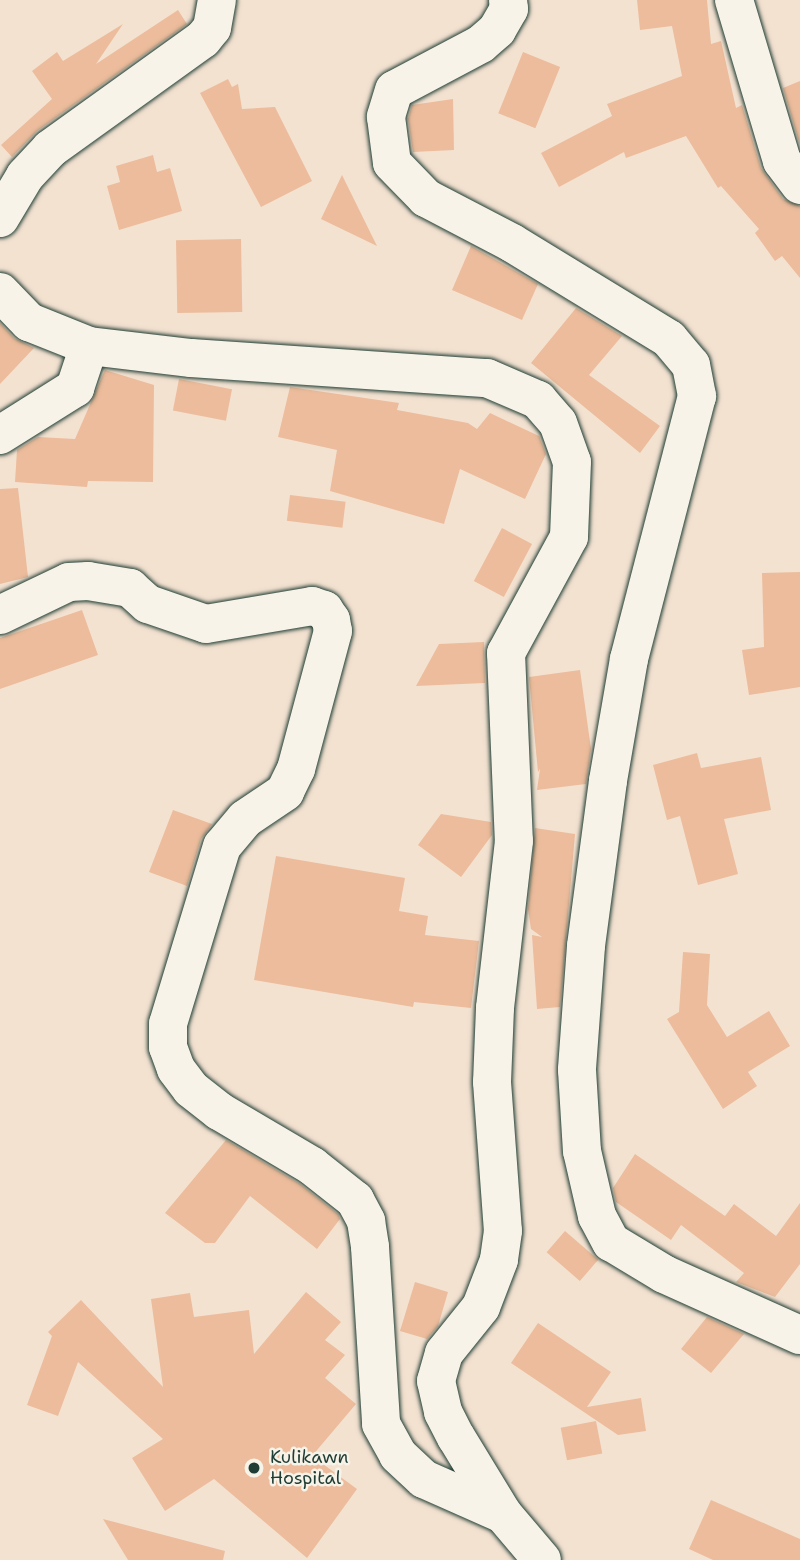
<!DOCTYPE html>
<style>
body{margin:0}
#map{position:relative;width:800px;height:1560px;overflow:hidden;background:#f4e2d1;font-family:"Shantell Sans",sans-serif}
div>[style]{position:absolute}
.building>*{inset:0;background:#ecbc9c;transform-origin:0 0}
.roads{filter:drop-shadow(0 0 2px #1f3d34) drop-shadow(0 0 2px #1f3d34)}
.minor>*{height:38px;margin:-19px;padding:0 19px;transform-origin:19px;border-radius:19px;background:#f7f3e8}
.dots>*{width:19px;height:19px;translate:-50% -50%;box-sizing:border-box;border:4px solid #f7f3e8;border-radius:50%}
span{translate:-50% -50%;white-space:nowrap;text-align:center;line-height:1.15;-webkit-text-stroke:5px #f7f3e8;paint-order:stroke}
.poi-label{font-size:18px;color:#1f3d34}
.left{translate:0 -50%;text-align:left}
</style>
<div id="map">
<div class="building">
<div style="clip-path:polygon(637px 0,707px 0,711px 44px,721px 41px,736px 108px,742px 105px,761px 168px,783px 199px,800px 206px,800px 278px,782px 256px,775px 261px,755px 233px,759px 229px,721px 186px,718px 188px,686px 136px,626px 158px,624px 152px,559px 187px,541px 153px,612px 116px,607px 104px,682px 76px,672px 26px,640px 30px)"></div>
<div style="clip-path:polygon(178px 10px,187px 24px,37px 131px,12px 157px,1px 145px,52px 99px,32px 71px,57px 52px,63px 61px,123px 24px,96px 64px)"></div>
<div style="left:523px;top:52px;width:40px;height:66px;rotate:22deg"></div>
<div style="clip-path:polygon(228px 79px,232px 87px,238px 84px,242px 109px,275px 107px,312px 181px,261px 207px,200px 93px)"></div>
<div style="clip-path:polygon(800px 81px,800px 145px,783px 88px)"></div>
<div style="clip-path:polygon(453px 99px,454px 150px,413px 152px,408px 119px,412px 105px)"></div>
<div style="clip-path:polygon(153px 155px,157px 172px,170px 168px,182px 211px,119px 230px,107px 186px,120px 182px,116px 166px)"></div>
<div style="clip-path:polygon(342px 175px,377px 246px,321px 219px)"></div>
<div style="left:241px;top:239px;width:73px;height:65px;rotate:89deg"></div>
<div style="clip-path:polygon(471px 246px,538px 284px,522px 320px,452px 290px)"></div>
<div style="clip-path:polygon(576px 308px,622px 336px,589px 375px,660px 426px,640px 453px,531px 363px)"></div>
<div style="clip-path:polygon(0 323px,14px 338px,34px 348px,0 384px)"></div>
<div style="clip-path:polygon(105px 370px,154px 385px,153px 482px,88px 481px,87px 487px,15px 482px,17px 450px,38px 437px,75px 439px)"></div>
<div style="left:179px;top:379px;width:54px;height:32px;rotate:11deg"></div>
<div style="clip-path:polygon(290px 387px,399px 403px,397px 410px,468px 423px,477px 429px,490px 413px,539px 436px,546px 454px,525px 499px,460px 469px,444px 524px,330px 491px,337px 450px,278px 437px)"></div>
<div style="clip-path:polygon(18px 488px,28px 577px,0 584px,0 489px)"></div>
<div style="left:290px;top:495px;width:56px;height:26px;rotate:7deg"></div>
<div style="left:502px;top:528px;width:34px;height:60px;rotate:28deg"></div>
<div style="clip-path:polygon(800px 572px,800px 687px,749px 695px,742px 650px,764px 647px,762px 573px)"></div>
<div style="clip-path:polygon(82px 610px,98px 655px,0 689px,0 638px)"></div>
<div style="clip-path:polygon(484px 642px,485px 683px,416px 686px,439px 644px)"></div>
<div style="clip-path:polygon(580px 670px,591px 749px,586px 784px,537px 790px,540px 769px,538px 772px,529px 677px)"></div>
<div style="clip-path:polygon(697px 753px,701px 768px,761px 757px,771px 810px,724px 819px,738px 874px,698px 885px,680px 816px,667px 820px,653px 765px)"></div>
<div style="clip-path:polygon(173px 810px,212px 824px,201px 839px,187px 886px,149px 872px)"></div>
<div style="clip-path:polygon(441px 814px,491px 822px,492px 835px,461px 877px,418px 845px)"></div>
<div style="clip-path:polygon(535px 828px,575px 834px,560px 1007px,537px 1009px,532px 935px,542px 937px,531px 929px,528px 909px)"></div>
<div style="clip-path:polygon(276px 856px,405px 878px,399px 911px,428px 916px,425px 935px,479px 941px,471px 1008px,414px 1002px,413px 1007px,254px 980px)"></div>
<div style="clip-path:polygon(683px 952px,710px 954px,707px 1005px,727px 1037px,769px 1011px,790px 1046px,748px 1072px,757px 1086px,723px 1109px,667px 1019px,679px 1012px)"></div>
<div style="clip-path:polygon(226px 1140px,300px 1184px,338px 1214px,340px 1219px,317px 1249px,250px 1196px,215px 1243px,205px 1243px,165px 1213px)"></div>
<div style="clip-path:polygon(635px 1154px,725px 1216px,734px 1204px,776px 1236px,800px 1203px,800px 1264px,775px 1297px,736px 1282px,744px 1273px,681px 1225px,671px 1240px,616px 1202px,613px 1188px)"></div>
<div style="left:565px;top:1231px;width:44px;height:28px;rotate:41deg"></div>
<div style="clip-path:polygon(415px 1282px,448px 1292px,438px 1326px,427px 1339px,400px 1331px)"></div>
<div style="clip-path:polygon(306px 1292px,341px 1322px,325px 1340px,345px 1355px,325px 1378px,356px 1404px,312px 1456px,357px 1489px,307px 1558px,214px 1479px,165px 1511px,132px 1458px,163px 1439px,78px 1362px,58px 1416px,27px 1405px,52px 1336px,48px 1332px,81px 1300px,163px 1387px,151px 1299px,190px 1293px,194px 1317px,249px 1310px,254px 1354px)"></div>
<div style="clip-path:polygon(707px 1317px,744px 1334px,711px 1373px,681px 1349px)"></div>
<div style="clip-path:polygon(538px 1323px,611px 1372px,587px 1407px,641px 1398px,646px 1431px,618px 1435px,511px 1363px)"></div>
<div style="left:596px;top:1421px;width:33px;height:36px;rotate:79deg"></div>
<div style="clip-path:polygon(711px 1500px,800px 1539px,800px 1560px,713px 1560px,689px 1549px)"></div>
<div style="clip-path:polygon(103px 1519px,225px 1551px,223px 1560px,128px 1560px)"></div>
</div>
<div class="roads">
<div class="minor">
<div style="left:508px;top:0;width:9px;rotate:84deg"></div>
<div style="left:509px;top:9px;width:24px;rotate:120deg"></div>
<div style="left:497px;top:30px;width:21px;rotate:139deg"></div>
<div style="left:481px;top:44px;width:98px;rotate:152.1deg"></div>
<div style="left:394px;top:90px;width:28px;rotate:107deg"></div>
<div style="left:386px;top:117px;width:46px;rotate:82.6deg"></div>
<div style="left:392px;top:163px;width:49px;rotate:45.8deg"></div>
<div style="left:426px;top:198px;width:97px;rotate:27.6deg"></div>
<div style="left:512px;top:243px;width:184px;rotate:31.4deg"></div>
<div style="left:669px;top:339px;width:34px;rotate:50deg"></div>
<div style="left:691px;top:365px;width:32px;rotate:79deg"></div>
<div style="left:697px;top:396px;width:272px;rotate:104.5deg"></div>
<div style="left:629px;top:659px;width:124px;rotate:99.8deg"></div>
<div style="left:608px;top:781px;width:166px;rotate:97.6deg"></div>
<div style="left:586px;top:946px;width:124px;rotate:94.2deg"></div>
<div style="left:577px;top:1070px;width:81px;rotate:86.5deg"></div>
<div style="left:582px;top:1151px;width:67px;rotate:77deg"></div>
<div style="left:597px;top:1216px;width:30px;rotate:62deg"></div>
<div style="left:611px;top:1242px;width:62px;rotate:31.1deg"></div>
<div style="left:664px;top:1274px;width:149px;rotate:24.2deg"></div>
<div style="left:734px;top:0;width:168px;rotate:73.4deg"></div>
<div style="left:782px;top:161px;width:30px;rotate:53deg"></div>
<div style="left:0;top:218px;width:49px;rotate:-59.2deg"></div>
<div style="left:25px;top:176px;width:37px;rotate:-47deg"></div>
<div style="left:50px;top:149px;width:188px;rotate:-35.7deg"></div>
<div style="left:203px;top:39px;width:14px;rotate:-51deg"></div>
<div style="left:212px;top:28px;width:28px;rotate:-80deg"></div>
<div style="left:0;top:292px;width:42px;rotate:46deg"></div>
<div style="left:29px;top:322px;width:65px;rotate:21.8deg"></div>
<div style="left:89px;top:346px;width:103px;rotate:6.7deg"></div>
<div style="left:191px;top:358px;width:297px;rotate:3.9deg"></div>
<div style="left:487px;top:378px;width:56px;rotate:23.3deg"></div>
<div style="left:538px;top:400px;width:30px;rotate:49deg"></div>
<div style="left:558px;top:423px;width:41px;rotate:70.3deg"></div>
<div style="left:572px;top:462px;width:75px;rotate:92.3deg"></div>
<div style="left:569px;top:537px;width:132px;rotate:118.5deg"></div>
<div style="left:506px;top:653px;width:188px;rotate:87.6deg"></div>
<div style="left:514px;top:841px;width:168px;rotate:96.5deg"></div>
<div style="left:495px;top:1008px;width:74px;rotate:92.3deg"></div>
<div style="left:492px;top:1082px;width:149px;rotate:85.8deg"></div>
<div style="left:503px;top:1231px;width:29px;rotate:98deg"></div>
<div style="left:499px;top:1260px;width:50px;rotate:111deg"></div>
<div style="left:481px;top:1307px;width:59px;rotate:128.8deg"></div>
<div style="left:444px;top:1353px;width:29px;rotate:106deg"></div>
<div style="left:436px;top:1381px;width:32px;rotate:77deg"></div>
<div style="left:443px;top:1412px;width:28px;rotate:63deg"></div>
<div style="left:456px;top:1437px;width:90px;rotate:58.6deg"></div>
<div style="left:503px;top:1514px;width:60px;rotate:49.7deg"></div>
<div style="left:0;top:435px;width:89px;rotate:-32.1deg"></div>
<div style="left:75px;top:388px;width:44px;rotate:-71.6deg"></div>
<div style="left:0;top:615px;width:76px;rotate:-25.6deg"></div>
<div style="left:69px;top:582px;width:19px;rotate:-3deg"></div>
<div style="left:88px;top:581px;width:43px;rotate:9.5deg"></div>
<div style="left:130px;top:588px;width:24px;rotate:42deg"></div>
<div style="left:148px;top:604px;width:61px;rotate:19deg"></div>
<div style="left:206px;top:624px;width:108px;rotate:-9.6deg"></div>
<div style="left:312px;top:606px;width:13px;rotate:18deg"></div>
<div style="left:324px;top:610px;width:12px;rotate:55deg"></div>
<div style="left:331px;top:620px;width:11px;rotate:80deg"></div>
<div style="left:333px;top:631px;width:143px;rotate:105deg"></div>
<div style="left:296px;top:769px;width:25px;rotate:116deg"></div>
<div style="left:285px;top:792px;width:48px;rotate:146deg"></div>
<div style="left:245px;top:819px;width:35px;rotate:130deg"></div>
<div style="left:222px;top:846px;width:186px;rotate:106.9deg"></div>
<div style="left:168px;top:1024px;width:23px;rotate:90deg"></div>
<div style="left:168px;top:1047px;width:23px;rotate:70deg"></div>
<div style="left:176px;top:1069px;width:25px;rotate:53deg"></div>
<div style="left:191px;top:1089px;width:36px;rotate:38deg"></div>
<div style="left:219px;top:1111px;width:108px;rotate:30.6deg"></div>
<div style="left:312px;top:1166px;width:55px;rotate:38.3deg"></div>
<div style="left:355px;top:1200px;width:24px;rotate:62deg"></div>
<div style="left:366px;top:1221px;width:26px;rotate:81deg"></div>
<div style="left:370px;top:1247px;width:177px;rotate:86.4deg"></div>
<div style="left:381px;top:1424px;width:35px;rotate:61deg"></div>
<div style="left:398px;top:1455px;width:35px;rotate:43deg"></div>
<div style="left:424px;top:1479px;width:86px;rotate:23.9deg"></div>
</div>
</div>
<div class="dots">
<div style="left:254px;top:1468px;background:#1f3d34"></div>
</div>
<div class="poi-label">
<span class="left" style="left:270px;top:1468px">Kulikawn<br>Hospital</span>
</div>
</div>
